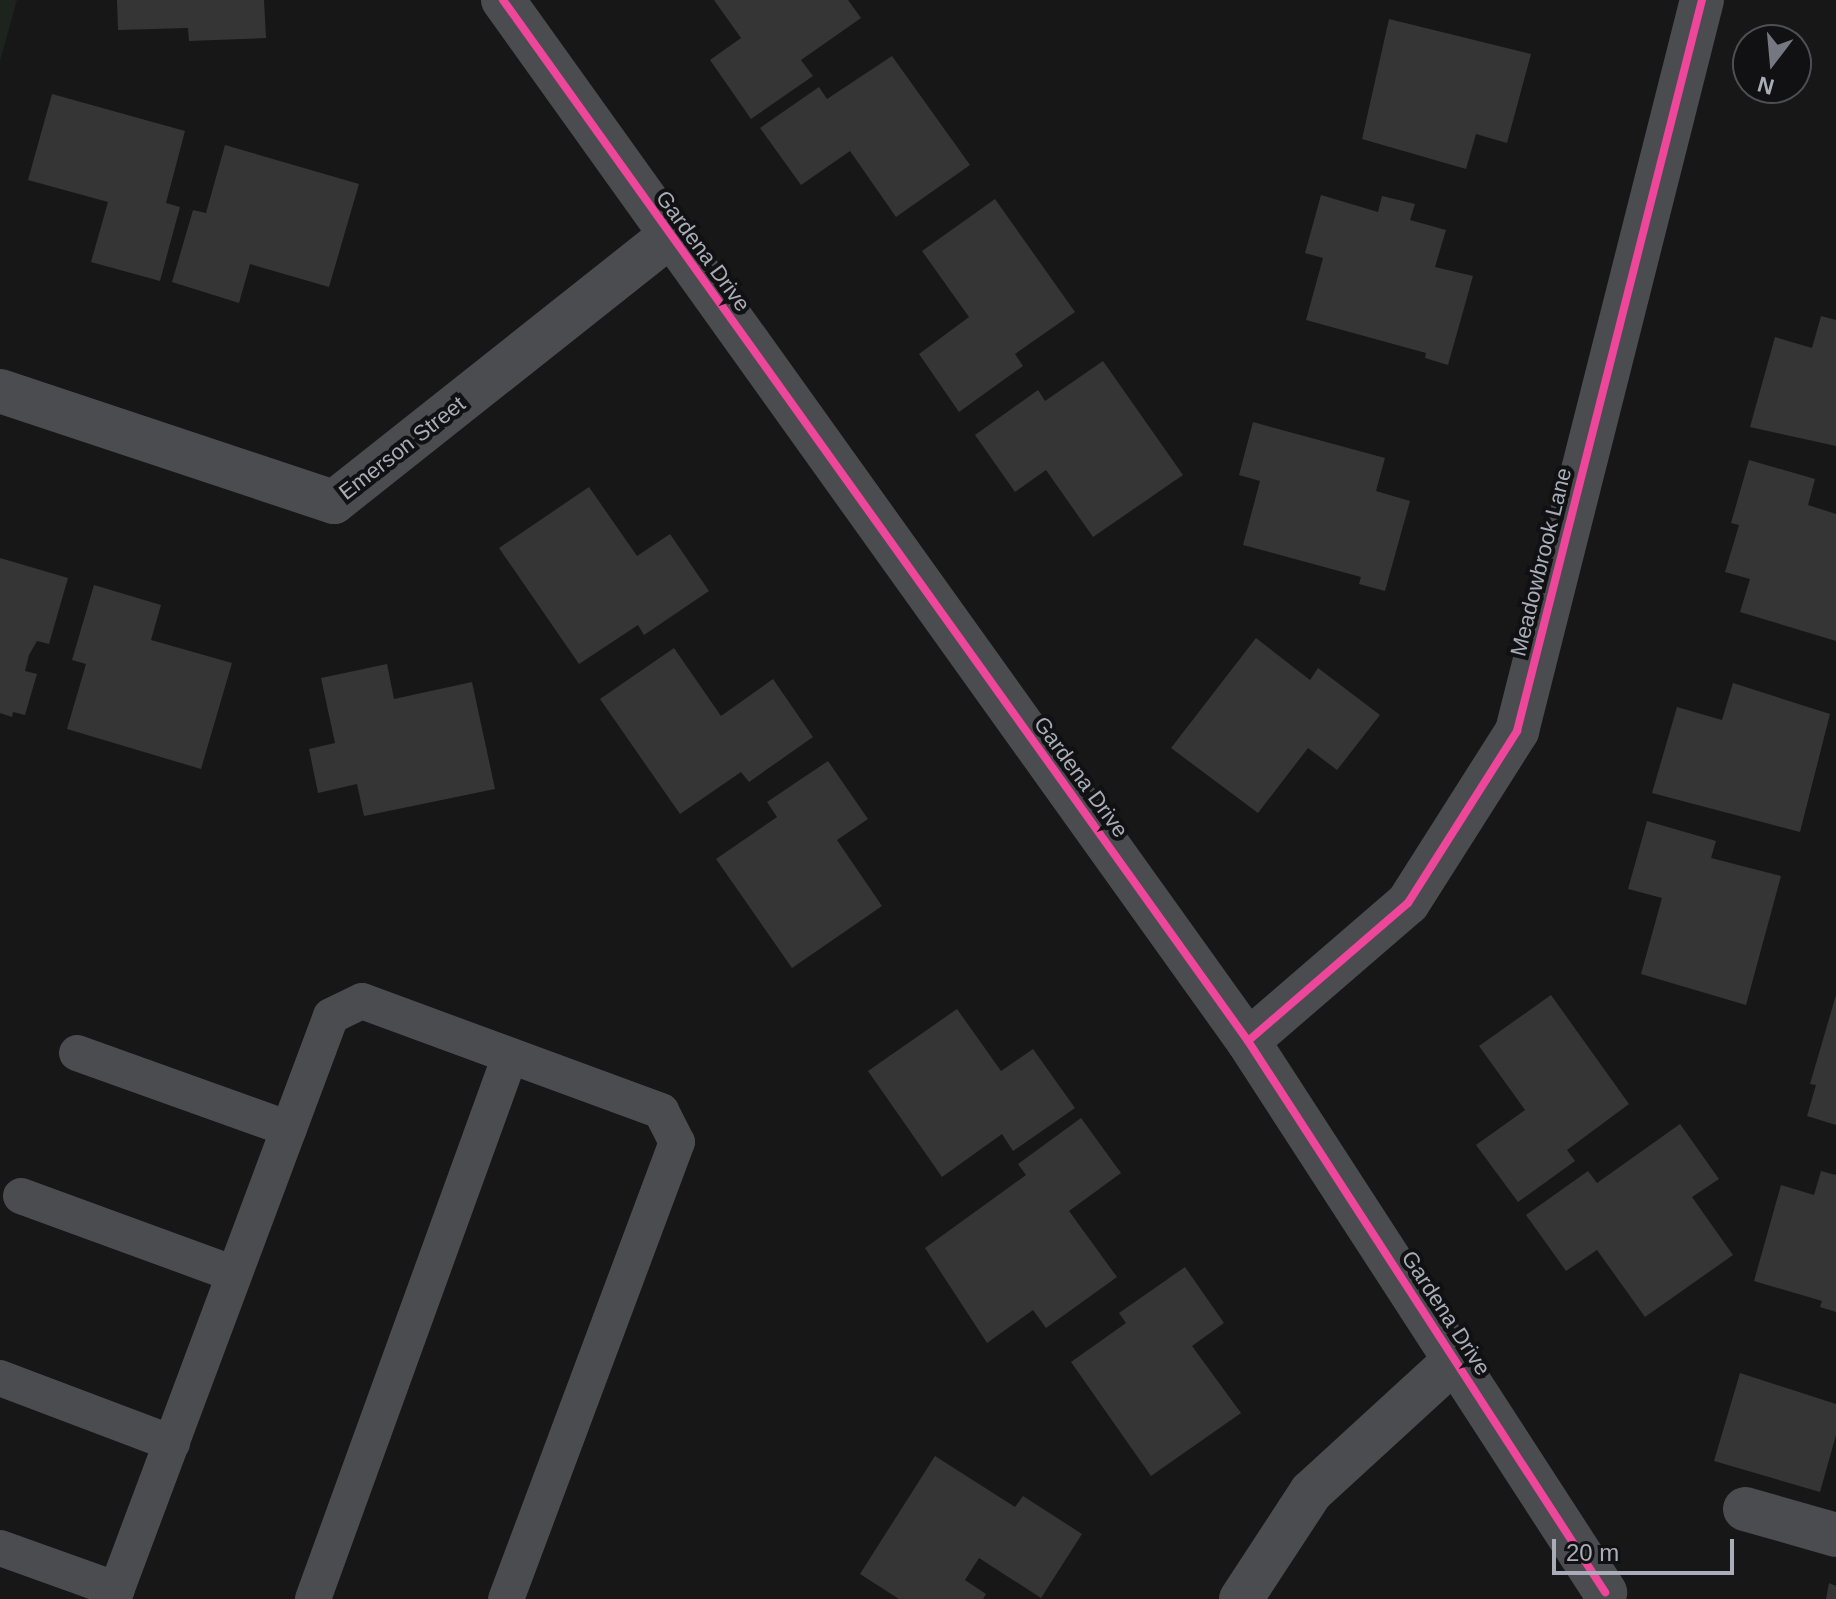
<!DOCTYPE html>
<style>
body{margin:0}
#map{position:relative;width:1836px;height:1599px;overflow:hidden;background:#171717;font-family:Arial,sans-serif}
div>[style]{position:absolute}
.green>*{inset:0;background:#1d241e}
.building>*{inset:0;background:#353536}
.lane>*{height:36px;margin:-18px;padding:0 18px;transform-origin:18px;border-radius:18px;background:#4b4c50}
.street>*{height:44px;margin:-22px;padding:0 22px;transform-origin:22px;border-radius:22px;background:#4b4c50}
.cycleway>*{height:8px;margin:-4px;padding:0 4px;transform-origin:4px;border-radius:4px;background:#ed469a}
span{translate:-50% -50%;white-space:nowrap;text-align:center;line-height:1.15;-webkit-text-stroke:8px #111113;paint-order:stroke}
.street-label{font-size:22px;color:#a8adb8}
.north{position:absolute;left:1732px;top:24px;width:80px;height:80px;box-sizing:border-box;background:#111113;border:2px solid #4d4f55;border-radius:50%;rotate:196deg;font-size:22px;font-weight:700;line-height:32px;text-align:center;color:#a8adb8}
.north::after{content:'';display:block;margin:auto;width:28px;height:36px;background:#757880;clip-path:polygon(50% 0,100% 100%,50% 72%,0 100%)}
.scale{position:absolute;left:1552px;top:1539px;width:182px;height:36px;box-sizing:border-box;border:4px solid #a8adb8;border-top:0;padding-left:10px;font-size:24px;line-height:28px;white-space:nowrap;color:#a8adb8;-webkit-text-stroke:6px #111113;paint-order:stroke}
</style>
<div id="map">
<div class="green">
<div style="clip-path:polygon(0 0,17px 0,0 61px)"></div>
</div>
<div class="building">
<div style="clip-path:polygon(117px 0,264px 0,266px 38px,189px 41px,188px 28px,118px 30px)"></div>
<div style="clip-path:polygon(714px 0,848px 0,861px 18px,801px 60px,813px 76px,751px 119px,710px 60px,741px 38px)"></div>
<div style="clip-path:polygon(1389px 19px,1531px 54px,1507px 143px,1476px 134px,1466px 169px,1362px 139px)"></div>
<div style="clip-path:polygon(892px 56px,970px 165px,896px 217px,850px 151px,801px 185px,760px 128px,819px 87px,827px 99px)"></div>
<div style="clip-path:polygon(52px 94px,185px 131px,166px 203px,180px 207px,160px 281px,91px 262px,108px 202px,28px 180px)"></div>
<div style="clip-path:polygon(225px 145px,359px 184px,329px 287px,250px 264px,239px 303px,172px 282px,193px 210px,206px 213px)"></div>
<div style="clip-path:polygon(1321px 195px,1378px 212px,1382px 196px,1415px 204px,1410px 220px,1446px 230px,1435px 267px,1473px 276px,1448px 365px,1425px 358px,1426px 353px,1306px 320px,1323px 258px,1305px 253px)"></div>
<div style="clip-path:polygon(995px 199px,1075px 312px,1015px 354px,1023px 366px,959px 412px,919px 354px,969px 317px,922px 251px)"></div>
<div style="clip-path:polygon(1821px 316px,1836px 320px,1836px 446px,1750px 427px,1775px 337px,1812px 348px)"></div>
<div style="clip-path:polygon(1103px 361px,1183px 475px,1093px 537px,1046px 470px,1015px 492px,975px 435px,1038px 390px,1045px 401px)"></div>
<div style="clip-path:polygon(1253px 422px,1385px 458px,1376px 491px,1410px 501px,1385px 591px,1359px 584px,1361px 577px,1243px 545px,1260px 481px,1239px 475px)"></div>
<div style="clip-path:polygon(1749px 460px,1815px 479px,1808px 505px,1836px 514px,1836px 641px,1740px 612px,1750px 579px,1725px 572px,1739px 525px,1731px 523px)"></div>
<div style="clip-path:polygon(589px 487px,637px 556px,670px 534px,709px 591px,644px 635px,638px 625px,579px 664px,499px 548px)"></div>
<div style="clip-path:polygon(0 558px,68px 578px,49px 644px,37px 641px,29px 655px,25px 671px,37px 674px,25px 715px,13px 712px,12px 717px,0 713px)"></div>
<div style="clip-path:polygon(94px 585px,161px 605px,151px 640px,232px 663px,201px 769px,67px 729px,86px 664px,72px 660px)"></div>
<div style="clip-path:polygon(1256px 638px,1310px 680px,1318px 668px,1380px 715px,1337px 770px,1308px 748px,1258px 813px,1171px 748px)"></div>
<div style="clip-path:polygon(674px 648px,721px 716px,773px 679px,813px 737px,749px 782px,741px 772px,680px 814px,600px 699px)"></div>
<div style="clip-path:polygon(387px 664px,394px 699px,472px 682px,495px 789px,364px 816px,357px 784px,318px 793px,309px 749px,335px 743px,321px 678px)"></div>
<div style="clip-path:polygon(1733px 683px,1830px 714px,1800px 832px,1652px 793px,1677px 707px,1722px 720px)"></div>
<div style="clip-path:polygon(828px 761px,868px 819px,837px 840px,882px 906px,792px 968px,716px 859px,777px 817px,767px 802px)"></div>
<div style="clip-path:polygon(1647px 821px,1716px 841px,1711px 858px,1781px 876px,1746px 1005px,1641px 974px,1662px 898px,1628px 889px)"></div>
<div style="clip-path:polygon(1551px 995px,1629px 1104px,1567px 1150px,1575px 1161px,1518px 1202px,1476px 1145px,1525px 1110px,1479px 1046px)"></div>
<div style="clip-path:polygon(1836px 995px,1836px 1125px,1807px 1116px,1816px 1085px,1810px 1084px)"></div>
<div style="clip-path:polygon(957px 1009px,1001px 1071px,1033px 1049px,1075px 1108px,1013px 1151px,1002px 1134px,942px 1177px,868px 1071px)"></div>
<div style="clip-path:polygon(1081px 1118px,1121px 1173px,1069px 1211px,1117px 1277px,1046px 1328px,1033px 1310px,987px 1343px,925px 1248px,1026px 1175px,1018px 1164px)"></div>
<div style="clip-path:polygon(1680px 1124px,1719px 1179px,1692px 1197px,1733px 1255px,1645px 1317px,1597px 1250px,1566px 1271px,1526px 1215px,1588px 1171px,1597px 1183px)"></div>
<div style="clip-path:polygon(1821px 1171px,1836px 1175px,1836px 1312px,1820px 1307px,1822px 1301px,1754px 1281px,1781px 1185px,1814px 1195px)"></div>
<div style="clip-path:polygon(1185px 1267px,1224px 1323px,1192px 1346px,1241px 1413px,1151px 1476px,1071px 1362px,1126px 1323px,1119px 1313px)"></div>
<div style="clip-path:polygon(1740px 1373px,1836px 1404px,1836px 1435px,1820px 1492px,1714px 1461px)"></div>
<div style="clip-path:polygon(935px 1456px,1015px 1507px,1023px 1496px,1082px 1534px,1041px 1598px,979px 1558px,965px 1580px,986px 1594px,983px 1599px,899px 1599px,860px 1574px)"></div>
<div style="clip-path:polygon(1829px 1583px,1836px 1586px,1836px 1599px,1826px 1599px)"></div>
</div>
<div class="lane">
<div style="left:77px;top:1053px;width:225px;rotate:19.7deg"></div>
<div style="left:21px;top:1196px;width:227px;rotate:20.1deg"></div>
<div style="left:0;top:1378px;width:184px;rotate:20.7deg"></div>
<div style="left:0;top:1548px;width:124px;rotate:19.7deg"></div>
<div style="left:113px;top:1599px;width:622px;rotate:-69.5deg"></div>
<div style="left:331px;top:1016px;width:34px;rotate:-26deg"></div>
<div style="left:362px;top:1001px;width:319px;rotate:20.2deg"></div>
<div style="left:661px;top:1111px;width:35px;rotate:63deg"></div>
<div style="left:677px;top:1142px;width:488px;rotate:110.5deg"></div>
<div style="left:313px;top:1599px;width:578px;rotate:-70.06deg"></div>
</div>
<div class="street">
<div style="left:503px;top:0;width:1280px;rotate:54.41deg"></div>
<div style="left:1248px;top:1041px;width:657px;rotate:57.06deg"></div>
<div style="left:0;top:391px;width:352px;rotate:18.4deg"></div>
<div style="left:334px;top:502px;width:429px;rotate:-38.4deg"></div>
<div style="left:1248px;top:1041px;width:211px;rotate:-40.8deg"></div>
<div style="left:1408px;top:903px;width:204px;rotate:-57.6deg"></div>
<div style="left:1517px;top:731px;width:754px;rotate:-75.8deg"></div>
<div style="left:1745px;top:1509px;width:95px;rotate:15.9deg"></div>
<div style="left:1241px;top:1599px;width:128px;rotate:-56.8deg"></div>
<div style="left:1311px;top:1492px;width:195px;rotate:-42.5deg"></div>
</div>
<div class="cycleway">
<div style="left:503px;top:0;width:1280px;rotate:54.41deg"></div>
<div style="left:1248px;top:1041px;width:657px;rotate:57.06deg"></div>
<div style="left:1248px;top:1041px;width:211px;rotate:-40.8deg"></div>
<div style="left:1408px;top:903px;width:204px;rotate:-57.6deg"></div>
<div style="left:1517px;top:731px;width:754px;rotate:-75.8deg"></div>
</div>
<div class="street-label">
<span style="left:703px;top:251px;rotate:54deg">Gardena Drive</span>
<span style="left:402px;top:448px;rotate:-38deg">Emerson Street</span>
<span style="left:1541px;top:562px;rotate:-76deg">Meadowbrook Lane</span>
<span style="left:1081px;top:777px;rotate:54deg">Gardena Drive</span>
<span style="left:1446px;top:1313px;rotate:57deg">Gardena Drive</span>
</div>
<div class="north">N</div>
<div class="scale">20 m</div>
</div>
